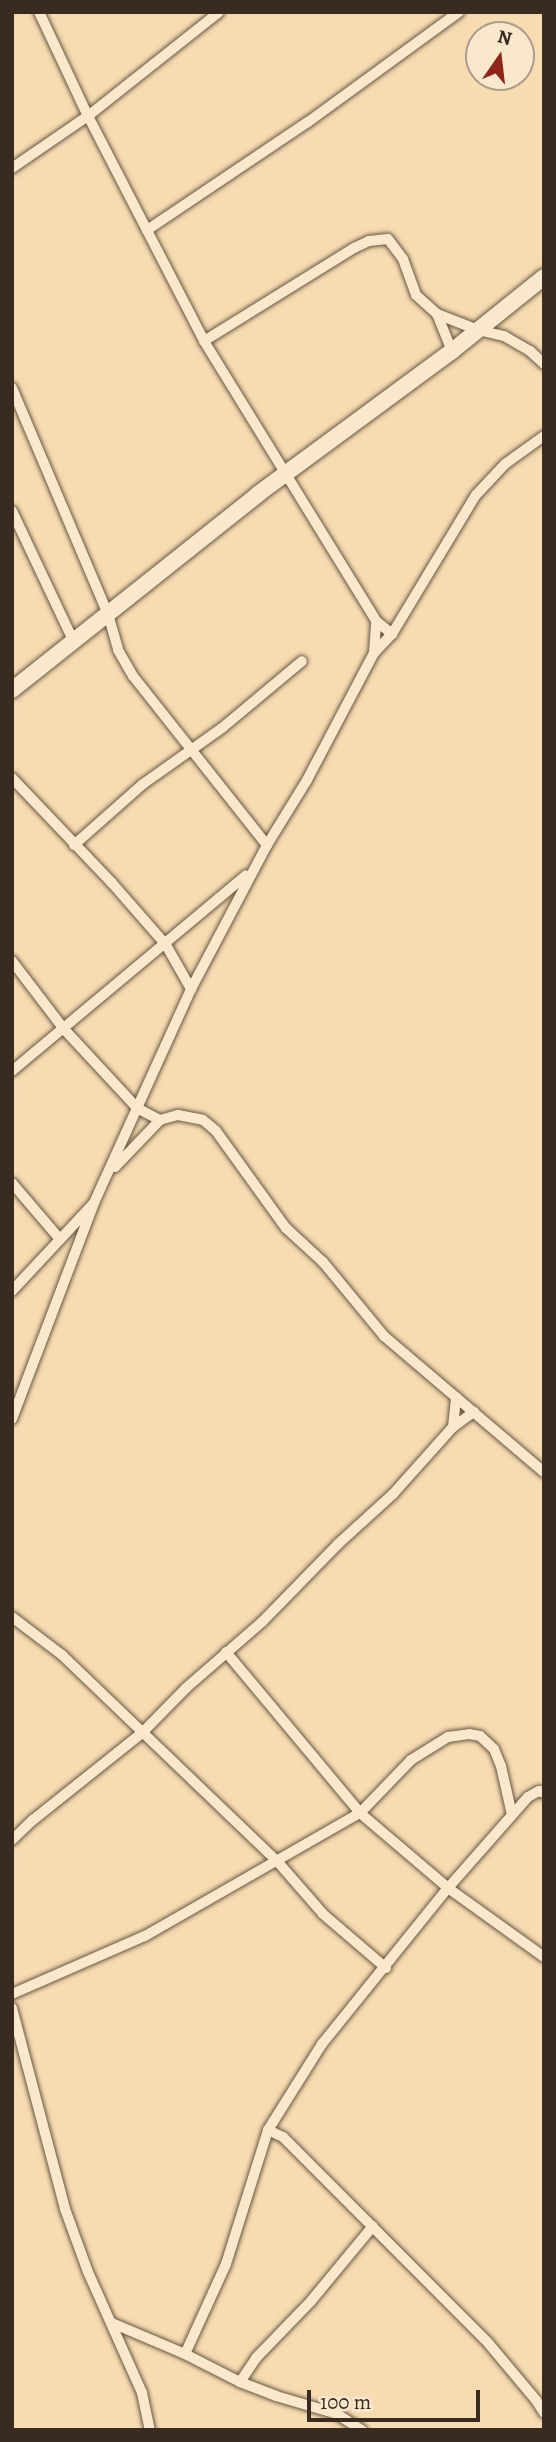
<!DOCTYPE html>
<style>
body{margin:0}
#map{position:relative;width:556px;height:2442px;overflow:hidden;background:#f6dcb0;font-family:Alegreya,serif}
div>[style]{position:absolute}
.roads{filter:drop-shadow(0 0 2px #695745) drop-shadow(0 0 2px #695745)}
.street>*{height:10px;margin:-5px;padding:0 5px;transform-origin:5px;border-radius:5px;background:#f9e8cc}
.secondary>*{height:16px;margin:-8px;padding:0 8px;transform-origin:8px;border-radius:8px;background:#f9e8cc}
span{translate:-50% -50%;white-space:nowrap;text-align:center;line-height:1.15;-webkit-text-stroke:7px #f9e8cc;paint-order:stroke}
.frame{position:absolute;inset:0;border:14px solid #3a2b21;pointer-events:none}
.north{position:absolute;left:465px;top:21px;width:70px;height:70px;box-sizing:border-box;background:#f9e8cc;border:2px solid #ad9c88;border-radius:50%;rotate:14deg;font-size:19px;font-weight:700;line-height:28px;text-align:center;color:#3a2b21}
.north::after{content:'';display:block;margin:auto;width:24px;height:32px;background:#8f2418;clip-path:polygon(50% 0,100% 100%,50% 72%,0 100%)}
.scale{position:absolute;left:307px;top:2390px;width:173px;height:32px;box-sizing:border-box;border:4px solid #3a2b21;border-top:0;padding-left:9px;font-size:21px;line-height:24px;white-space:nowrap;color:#3a2b21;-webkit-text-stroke:5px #f9e8cc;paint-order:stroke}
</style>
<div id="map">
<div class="roads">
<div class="street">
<div style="left:39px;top:12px;width:115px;rotate:64.8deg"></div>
<div style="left:88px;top:116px;width:253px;rotate:62.7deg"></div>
<div style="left:204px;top:341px;width:329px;rotate:58.4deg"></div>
<div style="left:376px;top:621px;width:21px;rotate:39deg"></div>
<div style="left:12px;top:168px;width:92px;rotate:-34.4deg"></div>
<div style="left:88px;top:116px;width:167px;rotate:-38.4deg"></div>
<div style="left:147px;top:230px;width:194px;rotate:-33.9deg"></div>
<div style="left:308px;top:122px;width:187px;rotate:-36.1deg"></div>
<div style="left:437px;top:314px;width:40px;rotate:68deg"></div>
<div style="left:204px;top:341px;width:176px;rotate:-31.8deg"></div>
<div style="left:354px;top:248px;width:17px;rotate:-25deg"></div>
<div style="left:369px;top:241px;width:19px;rotate:-6deg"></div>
<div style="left:388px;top:239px;width:25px;rotate:53deg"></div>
<div style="left:403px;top:259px;width:38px;rotate:70deg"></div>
<div style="left:416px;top:295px;width:28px;rotate:42deg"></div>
<div style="left:437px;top:314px;width:44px;rotate:21.3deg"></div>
<div style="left:478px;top:330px;width:27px;rotate:13deg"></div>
<div style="left:504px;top:336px;width:30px;rotate:30deg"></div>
<div style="left:530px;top:351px;width:19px;rotate:43deg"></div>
<div style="left:12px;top:388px;width:246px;rotate:67deg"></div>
<div style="left:108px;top:614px;width:37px;rotate:74deg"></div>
<div style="left:118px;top:650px;width:30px;rotate:60deg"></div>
<div style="left:133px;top:676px;width:216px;rotate:51.6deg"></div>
<div style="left:267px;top:845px;width:163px;rotate:117.8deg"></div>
<div style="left:191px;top:989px;width:235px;rotate:114.4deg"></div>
<div style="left:94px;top:1203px;width:120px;rotate:133deg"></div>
<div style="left:12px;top:511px;width:145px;rotate:64.7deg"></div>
<div style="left:374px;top:653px;width:32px;rotate:-86deg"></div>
<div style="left:12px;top:778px;width:145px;rotate:46.4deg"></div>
<div style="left:112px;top:883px;width:82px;rotate:48.9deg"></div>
<div style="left:166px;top:945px;width:51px;rotate:60.4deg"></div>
<div style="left:74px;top:845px;width:92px;rotate:-41.5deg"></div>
<div style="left:143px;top:784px;width:97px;rotate:-35.3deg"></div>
<div style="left:222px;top:728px;width:104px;rotate:-39.9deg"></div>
<div style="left:267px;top:845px;width:76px;rotate:-58.4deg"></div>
<div style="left:307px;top:780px;width:144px;rotate:-62.2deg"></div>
<div style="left:374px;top:653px;width:26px;rotate:-47deg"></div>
<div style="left:392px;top:634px;width:162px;rotate:-58.9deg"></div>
<div style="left:476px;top:495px;width:42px;rotate:-46.9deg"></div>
<div style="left:505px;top:464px;width:48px;rotate:-35.7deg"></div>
<div style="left:12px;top:961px;width:84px;rotate:52.7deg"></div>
<div style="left:63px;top:1028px;width:109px;rotate:47.2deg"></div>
<div style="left:137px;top:1108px;width:26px;rotate:28deg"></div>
<div style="left:12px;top:1071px;width:305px;rotate:-39.9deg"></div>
<div style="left:115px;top:1167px;width:65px;rotate:-46.2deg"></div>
<div style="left:160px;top:1120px;width:19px;rotate:-16deg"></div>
<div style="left:178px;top:1115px;width:25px;rotate:11deg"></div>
<div style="left:203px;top:1120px;width:17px;rotate:40deg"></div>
<div style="left:216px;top:1131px;width:120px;rotate:54.2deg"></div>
<div style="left:286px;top:1228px;width:50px;rotate:42.6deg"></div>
<div style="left:323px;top:1262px;width:96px;rotate:50.5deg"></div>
<div style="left:384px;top:1336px;width:210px;rotate:40.4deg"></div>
<div style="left:12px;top:1183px;width:72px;rotate:49.5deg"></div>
<div style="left:12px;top:1419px;width:228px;rotate:-69.2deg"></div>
<div style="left:453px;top:1427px;width:30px;rotate:-84deg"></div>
<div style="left:12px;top:1617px;width:63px;rotate:37.2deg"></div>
<div style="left:62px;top:1655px;width:298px;rotate:43.8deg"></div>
<div style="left:277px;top:1861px;width:70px;rotate:49deg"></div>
<div style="left:323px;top:1914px;width:83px;rotate:40.6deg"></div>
<div style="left:226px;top:1652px;width:209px;rotate:50.2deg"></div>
<div style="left:360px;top:1813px;width:116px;rotate:40.4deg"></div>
<div style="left:448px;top:1888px;width:118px;rotate:35.7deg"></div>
<div style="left:12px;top:1840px;width:29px;rotate:-44deg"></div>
<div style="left:33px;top:1820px;width:139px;rotate:-38.6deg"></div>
<div style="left:142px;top:1733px;width:63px;rotate:-45.6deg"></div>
<div style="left:186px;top:1688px;width:101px;rotate:-41deg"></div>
<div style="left:262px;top:1622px;width:109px;rotate:-45.7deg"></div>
<div style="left:338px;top:1544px;width:74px;rotate:-42.3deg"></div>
<div style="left:393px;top:1494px;width:90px;rotate:-48.2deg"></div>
<div style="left:453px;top:1427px;width:26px;rotate:-36deg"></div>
<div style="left:12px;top:1994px;width:145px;rotate:-23.6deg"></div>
<div style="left:145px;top:1936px;width:248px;rotate:-29.8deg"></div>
<div style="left:360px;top:1813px;width:74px;rotate:-46.1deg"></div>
<div style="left:411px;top:1760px;width:44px;rotate:-31.9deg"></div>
<div style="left:448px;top:1737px;width:21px;rotate:-8deg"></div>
<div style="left:469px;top:1734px;width:11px;rotate:10deg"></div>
<div style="left:480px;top:1736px;width:19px;rotate:43deg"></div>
<div style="left:494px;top:1749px;width:18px;rotate:68deg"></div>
<div style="left:501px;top:1766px;width:50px;rotate:77.3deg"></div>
<div style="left:12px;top:2008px;width:208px;rotate:75.2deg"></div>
<div style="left:65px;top:2209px;width:67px;rotate:69.9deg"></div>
<div style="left:88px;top:2272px;width:133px;rotate:65.9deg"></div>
<div style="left:142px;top:2393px;width:38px;rotate:78deg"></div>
<div style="left:268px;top:2130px;width:17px;rotate:25deg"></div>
<div style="left:283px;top:2137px;width:292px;rotate:45.1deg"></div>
<div style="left:489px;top:2344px;width:73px;rotate:50deg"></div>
<div style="left:536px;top:2400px;width:15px;rotate:58deg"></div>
<div style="left:112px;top:2323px;width:79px;rotate:23deg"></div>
<div style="left:185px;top:2354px;width:62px;rotate:27deg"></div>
<div style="left:240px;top:2382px;width:39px;rotate:21deg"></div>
<div style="left:276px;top:2396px;width:64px;rotate:16.4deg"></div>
<div style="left:337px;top:2414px;width:30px;rotate:33deg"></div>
<div style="left:185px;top:2354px;width:99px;rotate:-65.5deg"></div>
<div style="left:226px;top:2264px;width:140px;rotate:-72.6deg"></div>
<div style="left:268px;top:2130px;width:102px;rotate:-57.9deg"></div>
<div style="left:322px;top:2044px;width:201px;rotate:-51.1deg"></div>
<div style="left:448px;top:1888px;width:121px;rotate:-48.7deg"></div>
<div style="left:528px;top:1797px;width:13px;rotate:-29deg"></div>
<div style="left:539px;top:1791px;width:5px;rotate:22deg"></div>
<div style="left:240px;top:2382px;width:29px;rotate:-56deg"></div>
<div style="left:256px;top:2358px;width:79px;rotate:-46deg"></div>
<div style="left:311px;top:2301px;width:97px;rotate:-50.4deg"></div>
</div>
<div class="secondary">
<div style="left:12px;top:690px;width:315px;rotate:-38.5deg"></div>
<div style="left:258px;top:494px;width:241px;rotate:-36.4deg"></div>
<div style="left:452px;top:351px;width:118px;rotate:-38.8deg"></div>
</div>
</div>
<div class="frame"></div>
<div class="north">N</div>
<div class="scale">100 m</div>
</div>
